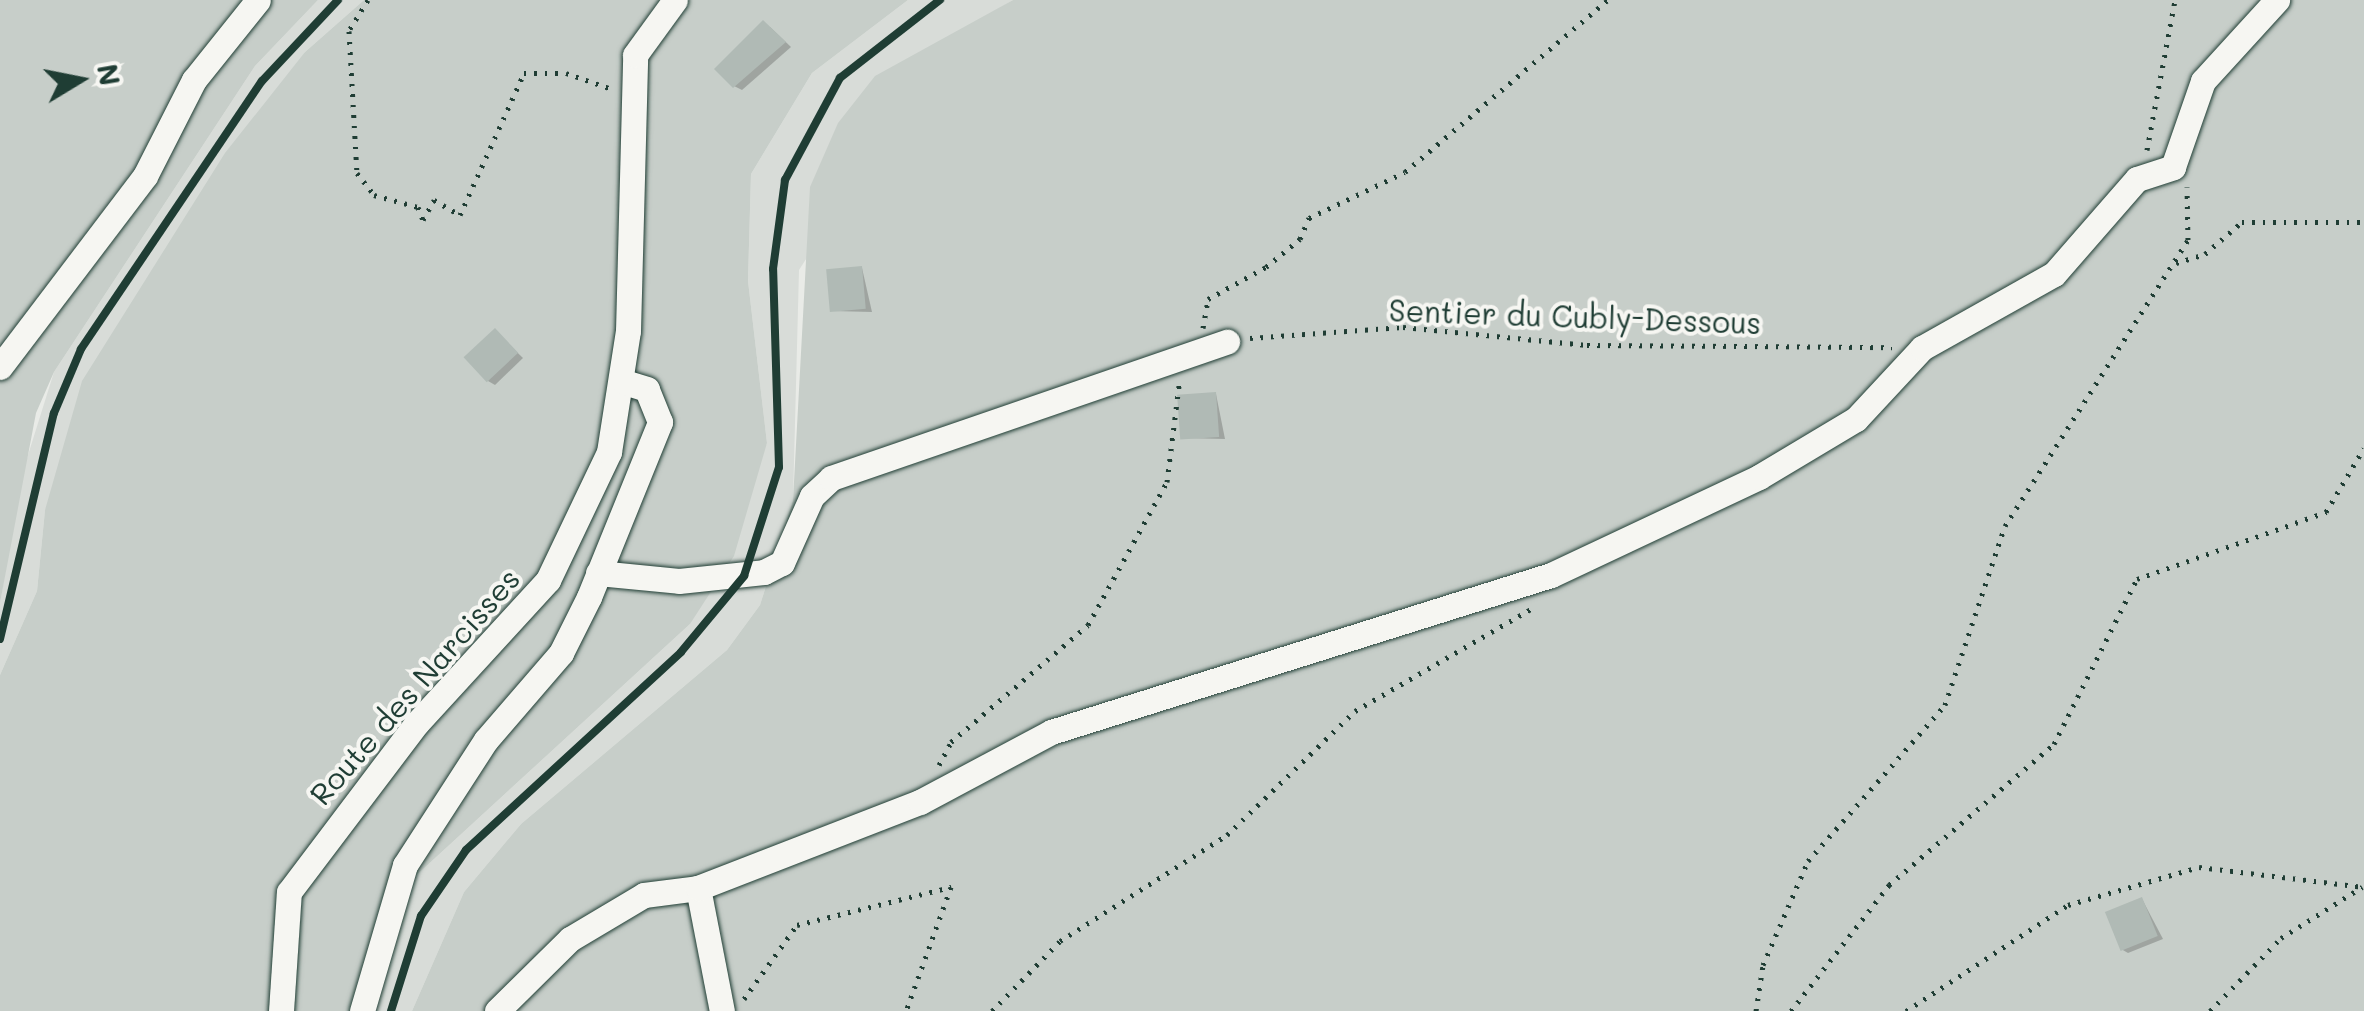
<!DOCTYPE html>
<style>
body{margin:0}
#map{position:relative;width:2364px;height:1011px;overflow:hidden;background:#e9ebe7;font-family:Mali,sans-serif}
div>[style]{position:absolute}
.built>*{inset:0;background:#d8dcd8}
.green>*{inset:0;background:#c7cec9}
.shadow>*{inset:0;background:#0003}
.building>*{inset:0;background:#b0bab5;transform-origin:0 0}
.path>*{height:5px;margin-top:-2.5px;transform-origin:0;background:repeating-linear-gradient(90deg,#1f3d34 0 2.5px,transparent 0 10.5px)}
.roads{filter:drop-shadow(0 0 2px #1f3d34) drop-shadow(0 0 2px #1f3d34)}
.minor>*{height:25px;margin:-12.5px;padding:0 12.5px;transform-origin:12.5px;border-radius:12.5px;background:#f6f6f2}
.rail>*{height:8px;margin:-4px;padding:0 4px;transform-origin:4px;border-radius:4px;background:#1f3d34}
span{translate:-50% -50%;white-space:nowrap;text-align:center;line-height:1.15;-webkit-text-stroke:8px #f6f6f2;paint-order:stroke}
.street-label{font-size:30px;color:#1f3d34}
.north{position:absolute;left:30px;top:30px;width:100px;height:100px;-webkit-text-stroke:8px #f6f6f2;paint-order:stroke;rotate:80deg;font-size:28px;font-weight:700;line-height:40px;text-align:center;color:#1f3d34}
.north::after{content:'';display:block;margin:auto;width:35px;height:45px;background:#1f3d34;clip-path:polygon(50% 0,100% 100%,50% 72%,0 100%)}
</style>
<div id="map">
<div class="built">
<div style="clip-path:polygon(318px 0,364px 0,305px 52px,45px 510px,37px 591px,0 675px,0 603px,23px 471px,54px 372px,255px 66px)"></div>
<div style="clip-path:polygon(908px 0,1013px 0,949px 38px,799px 270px,793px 500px,760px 605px,727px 650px,521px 824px,464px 892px,412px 1011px,371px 1011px,409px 882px,690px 624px,767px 443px,748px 281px,751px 174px,812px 73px)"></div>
</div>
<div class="green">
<div style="clip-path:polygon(0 0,318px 0,255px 66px,54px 372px,36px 413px,0 603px)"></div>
<div style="clip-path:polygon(364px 0,908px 0,812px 73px,751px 174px,748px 281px,767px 443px,734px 556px,690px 624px,409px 882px,371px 1011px,0 1011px,0 675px,37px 591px,45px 510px,82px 381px,225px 153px,305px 52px)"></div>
<div style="clip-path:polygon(1013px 0,2364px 0,2364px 1011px,412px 1011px,464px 892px,521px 824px,727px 650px,760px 605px,793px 500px,810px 187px,838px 123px,875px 76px)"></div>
</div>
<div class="shadow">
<div style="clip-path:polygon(770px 27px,791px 47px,742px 90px,734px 86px)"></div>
<div style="clip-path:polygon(862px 268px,872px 312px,832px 311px)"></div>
<div style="clip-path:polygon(495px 331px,523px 358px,495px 385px,488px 381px)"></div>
<div style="clip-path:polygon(1216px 394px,1225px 439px,1182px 438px)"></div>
<div style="clip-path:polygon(2142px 899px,2163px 939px,2128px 953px,2121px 949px)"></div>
</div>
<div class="building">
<div style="clip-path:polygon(763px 20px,786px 42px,733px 88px,714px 69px)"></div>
<div style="left:862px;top:266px;width:43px;height:36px;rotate:85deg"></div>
<div style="left:495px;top:328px;width:34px;height:43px;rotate:47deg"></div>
<div style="left:1216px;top:392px;width:45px;height:39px;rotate:86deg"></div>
<div style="left:2142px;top:897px;width:42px;height:40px;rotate:68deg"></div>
</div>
<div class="path">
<div style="left:368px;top:0;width:36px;rotate:122deg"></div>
<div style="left:349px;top:31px;width:142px;rotate:86.8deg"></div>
<div style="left:357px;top:173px;width:28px;rotate:52deg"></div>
<div style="left:374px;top:195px;width:46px;rotate:15.3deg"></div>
<div style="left:418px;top:207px;width:14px;rotate:69deg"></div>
<div style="left:423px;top:220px;width:23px;rotate:-61deg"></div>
<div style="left:434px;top:200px;width:30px;rotate:30deg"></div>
<div style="left:460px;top:215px;width:156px;rotate:-65.7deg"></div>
<div style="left:524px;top:73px;width:42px"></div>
<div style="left:566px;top:73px;width:46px;rotate:19.2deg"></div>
<div style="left:2147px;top:150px;width:153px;rotate:-79.4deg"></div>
<div style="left:2176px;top:263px;width:30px;rotate:-17deg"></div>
<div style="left:2205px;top:254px;width:49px;rotate:-40.9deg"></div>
<div style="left:2242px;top:222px;width:122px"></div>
<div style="left:1203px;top:328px;width:29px;rotate:-80deg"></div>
<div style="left:1208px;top:299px;width:66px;rotate:-28.9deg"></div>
<div style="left:1266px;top:267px;width:44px;rotate:-39.5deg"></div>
<div style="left:1300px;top:239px;width:23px;rotate:-67deg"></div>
<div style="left:1309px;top:218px;width:106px;rotate:-25.6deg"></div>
<div style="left:1405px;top:172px;width:266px;rotate:-40.3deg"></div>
<div style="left:1250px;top:338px;width:153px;rotate:-4.1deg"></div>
<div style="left:1403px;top:327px;width:185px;rotate:5.6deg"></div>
<div style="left:1587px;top:345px;width:305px;rotate:0.4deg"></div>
<div style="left:939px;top:765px;width:26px;rotate:-62deg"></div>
<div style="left:951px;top:742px;width:180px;rotate:-40.5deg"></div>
<div style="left:1088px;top:625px;width:163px;rotate:-61.1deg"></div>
<div style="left:1167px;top:482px;width:98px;rotate:-82.9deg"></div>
<div style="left:744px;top:999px;width:91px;rotate:-54.4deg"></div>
<div style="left:797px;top:925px;width:159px;rotate:-13.9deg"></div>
<div style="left:951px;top:887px;width:132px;rotate:109.9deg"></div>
<div style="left:992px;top:1011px;width:98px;rotate:-45.8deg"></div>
<div style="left:1060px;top:941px;width:198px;rotate:-32.4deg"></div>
<div style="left:1227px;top:835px;width:178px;rotate:-44.1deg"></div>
<div style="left:1355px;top:711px;width:206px;rotate:-30.1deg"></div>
<div style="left:1756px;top:1011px;width:47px;rotate:-81.3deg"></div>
<div style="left:1763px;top:965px;width:113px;rotate:-66.6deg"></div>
<div style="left:1808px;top:861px;width:208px;rotate:-48.7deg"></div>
<div style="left:1945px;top:705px;width:189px;rotate:-71.5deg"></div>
<div style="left:2005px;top:526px;width:340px;rotate:-57.4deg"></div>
<div style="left:2188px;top:240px;width:53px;rotate:-91.1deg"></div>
<div style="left:1791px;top:1011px;width:160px;rotate:-52.1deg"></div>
<div style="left:1889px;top:885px;width:217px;rotate:-40.5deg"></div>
<div style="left:2054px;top:744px;width:185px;rotate:-63.3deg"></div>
<div style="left:2137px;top:579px;width:201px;rotate:-19.5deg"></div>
<div style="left:2326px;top:512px;width:74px;rotate:-59.3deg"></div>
<div style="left:1906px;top:1011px;width:194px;rotate:-33.2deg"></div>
<div style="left:2068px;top:905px;width:136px;rotate:-16.2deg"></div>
<div style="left:2199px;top:867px;width:166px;rotate:6.9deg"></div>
<div style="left:2210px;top:1011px;width:102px;rotate:-45.8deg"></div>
<div style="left:2281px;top:938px;width:96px;rotate:-32.2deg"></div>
</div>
<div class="roads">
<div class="minor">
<div style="left:0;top:367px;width:240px;rotate:-52.8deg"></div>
<div style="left:145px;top:176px;width:108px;rotate:-63deg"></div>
<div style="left:194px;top:80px;width:102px;rotate:-51.3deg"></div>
<div style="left:598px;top:573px;width:81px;rotate:5.6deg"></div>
<div style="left:679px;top:581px;width:85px;rotate:-6deg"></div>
<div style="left:764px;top:572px;width:20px;rotate:-27deg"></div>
<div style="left:782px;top:563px;width:73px;rotate:-65.9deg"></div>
<div style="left:812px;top:496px;width:26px;rotate:-43deg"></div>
<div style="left:831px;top:478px;width:419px;rotate:-19deg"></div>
<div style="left:698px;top:888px;width:125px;rotate:79deg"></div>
<div style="left:281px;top:1011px;width:119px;rotate:-86.2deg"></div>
<div style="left:289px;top:892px;width:212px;rotate:-52.9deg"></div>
<div style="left:417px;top:723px;width:194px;rotate:-47.5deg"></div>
<div style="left:548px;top:580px;width:142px;rotate:-64.5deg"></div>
<div style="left:609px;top:452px;width:122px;rotate:-81.1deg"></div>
<div style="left:628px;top:331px;width:276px;rotate:-88.5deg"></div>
<div style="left:635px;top:55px;width:68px;rotate:-54deg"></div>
<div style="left:362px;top:1011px;width:152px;rotate:-73.6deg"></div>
<div style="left:405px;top:865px;width:149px;rotate:-57.1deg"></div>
<div style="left:486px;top:740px;width:115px;rotate:-49.2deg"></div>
<div style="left:561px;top:653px;width:63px;rotate:-63.4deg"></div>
<div style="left:589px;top:597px;width:189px;rotate:-67.9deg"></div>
<div style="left:660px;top:422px;width:35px;rotate:-112deg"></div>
<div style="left:647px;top:389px;width:24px;rotate:-163deg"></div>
<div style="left:497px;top:1011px;width:103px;rotate:-44.6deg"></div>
<div style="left:570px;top:939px;width:86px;rotate:-30.7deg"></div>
<div style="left:644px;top:895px;width:54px;rotate:-7.4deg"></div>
<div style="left:698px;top:888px;width:238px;rotate:-21.2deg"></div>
<div style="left:920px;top:802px;width:149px;rotate:-28.1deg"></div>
<div style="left:1051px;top:732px;width:524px;rotate:-17.43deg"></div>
<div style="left:1551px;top:575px;width:230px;rotate:-25.2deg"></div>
<div style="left:1759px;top:477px;width:113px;rotate:-30.9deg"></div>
<div style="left:1856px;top:419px;width:97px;rotate:-47.1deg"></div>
<div style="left:1922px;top:348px;width:151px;rotate:-29.3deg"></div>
<div style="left:2054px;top:274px;width:126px;rotate:-48.9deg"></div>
<div style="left:2137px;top:179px;width:38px;rotate:-18deg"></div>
<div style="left:2173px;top:167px;width:91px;rotate:-70.8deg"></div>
<div style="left:2203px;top:81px;width:110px;rotate:-47.6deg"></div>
</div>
</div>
<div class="rail">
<div style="left:0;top:639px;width:232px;rotate:-76.6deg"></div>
<div style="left:54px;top:413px;width:69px;rotate:-67.1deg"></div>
<div style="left:81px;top:349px;width:323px;rotate:-56deg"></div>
<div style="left:262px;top:81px;width:111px;rotate:-46.8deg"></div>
<div style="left:391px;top:1011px;width:100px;rotate:-72.5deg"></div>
<div style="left:421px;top:916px;width:80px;rotate:-55.7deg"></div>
<div style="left:466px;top:850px;width:292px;rotate:-42.6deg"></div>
<div style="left:681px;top:652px;width:99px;rotate:-50.3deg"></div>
<div style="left:744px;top:576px;width:114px;rotate:-72.2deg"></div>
<div style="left:779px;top:467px;width:198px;rotate:-91.7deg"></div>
<div style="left:773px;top:269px;width:90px;rotate:-82.3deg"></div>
<div style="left:785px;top:180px;width:116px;rotate:-61.7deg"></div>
<div style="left:840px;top:78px;width:127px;rotate:-38deg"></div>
</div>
<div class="street-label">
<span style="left:1575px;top:316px;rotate:2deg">Sentier du Cubly-Dessous</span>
<span style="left:414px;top:686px;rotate:-49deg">Route des Narcisses</span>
</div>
<div class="north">N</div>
</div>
